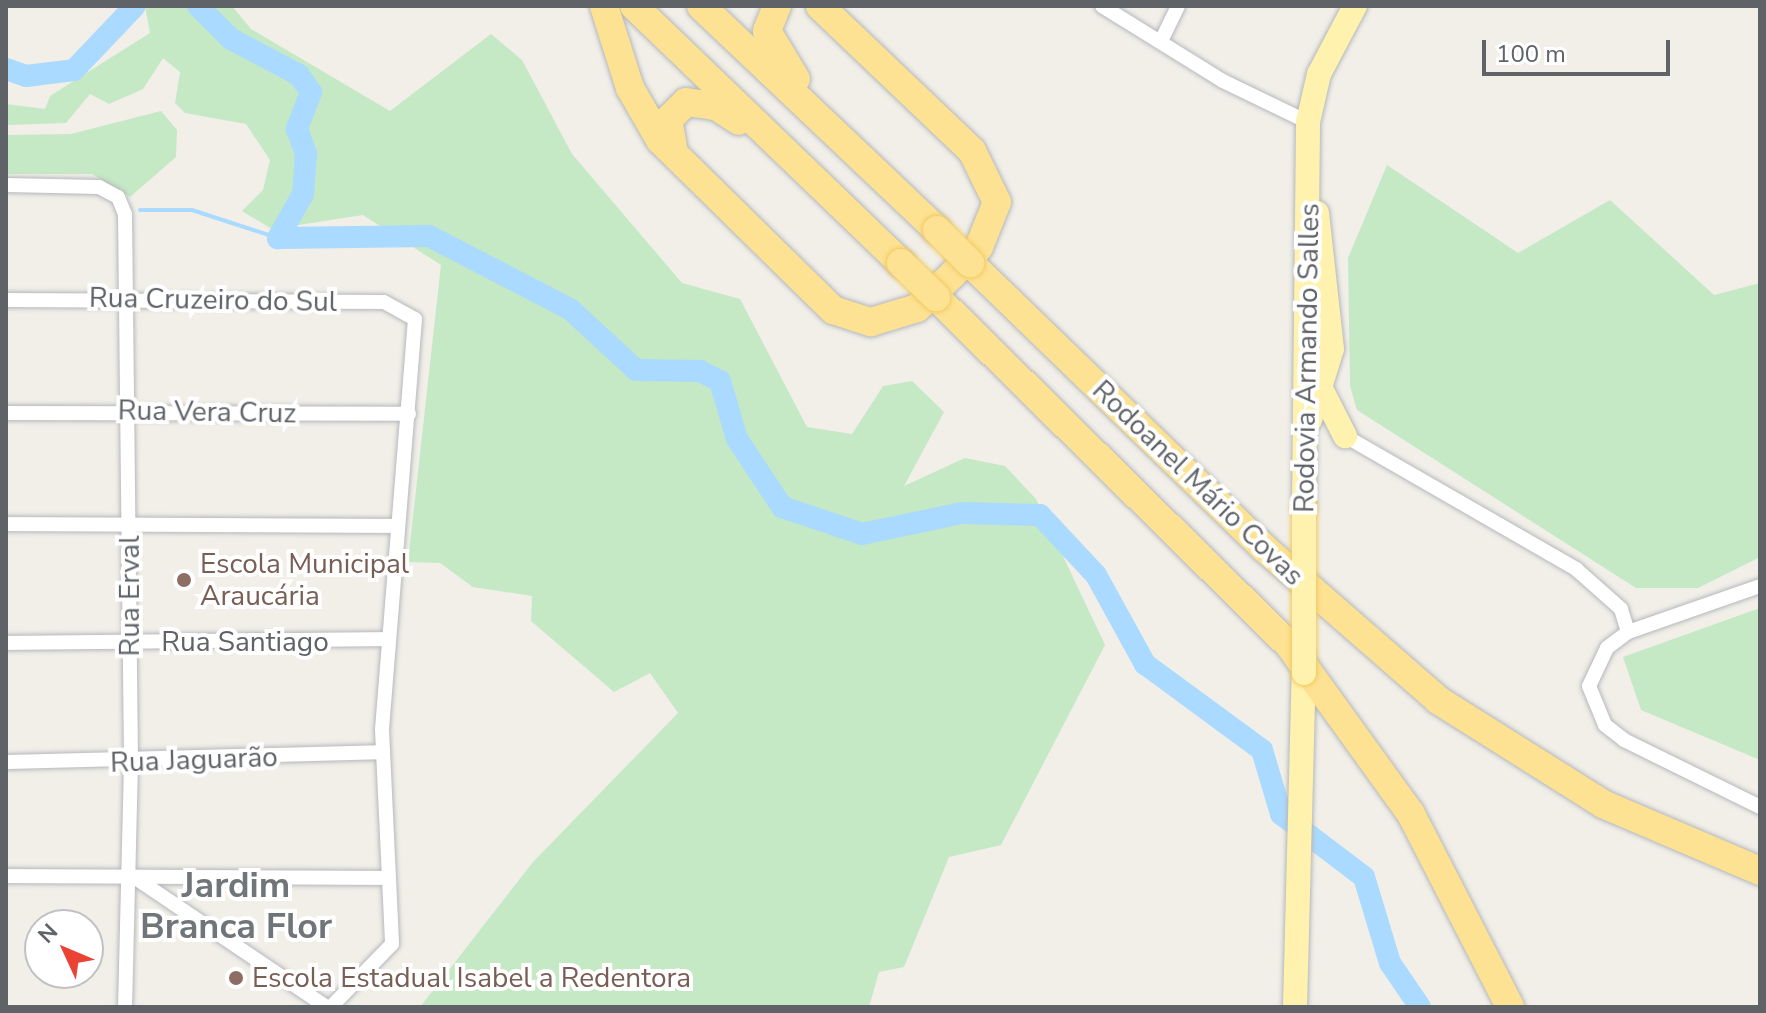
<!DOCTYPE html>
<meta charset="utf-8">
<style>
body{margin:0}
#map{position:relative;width:1766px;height:1013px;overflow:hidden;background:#f1efe8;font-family:"Nunito Sans",sans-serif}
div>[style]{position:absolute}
.green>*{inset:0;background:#c5e8c5}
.stream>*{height:4px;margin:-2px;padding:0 2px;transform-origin:2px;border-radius:2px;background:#aadaff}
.river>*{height:22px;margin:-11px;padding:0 11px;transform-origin:11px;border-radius:11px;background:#aadaff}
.roads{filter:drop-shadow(0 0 2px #b5b8bc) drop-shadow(0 0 2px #b5b8bc)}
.minor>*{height:14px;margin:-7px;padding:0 7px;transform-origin:7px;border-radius:7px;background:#fff}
.primary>*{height:24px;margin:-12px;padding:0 12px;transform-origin:12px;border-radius:12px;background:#fff2af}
.motorway>*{height:28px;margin:-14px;padding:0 14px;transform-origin:14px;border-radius:14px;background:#fde293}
.bridges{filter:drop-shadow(0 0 2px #f2c960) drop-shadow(0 0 2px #f2c960)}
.primary-bridge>*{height:24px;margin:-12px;padding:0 12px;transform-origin:12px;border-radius:12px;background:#fff2af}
.motorway-bridge>*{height:28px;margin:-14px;padding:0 14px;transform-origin:14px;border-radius:14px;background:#fde293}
.dots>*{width:22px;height:22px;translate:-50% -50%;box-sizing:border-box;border:4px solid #fff;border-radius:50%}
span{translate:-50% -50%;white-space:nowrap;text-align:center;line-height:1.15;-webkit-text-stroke:8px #fff;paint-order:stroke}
.street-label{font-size:28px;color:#5f6368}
.education-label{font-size:28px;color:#785e54}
.left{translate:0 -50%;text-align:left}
.district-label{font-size:36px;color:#70757a;font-weight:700}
.frame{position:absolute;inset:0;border:8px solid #5f6368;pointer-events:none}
.north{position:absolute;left:24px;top:909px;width:80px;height:80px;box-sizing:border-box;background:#fff;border:2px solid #bfc1c3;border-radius:50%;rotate:314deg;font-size:22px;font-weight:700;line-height:32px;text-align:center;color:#5f6368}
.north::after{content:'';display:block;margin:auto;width:28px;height:36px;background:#ea4335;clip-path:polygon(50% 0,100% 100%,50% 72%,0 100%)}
.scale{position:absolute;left:1482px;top:40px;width:188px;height:36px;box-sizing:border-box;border:4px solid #5f6368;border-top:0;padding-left:10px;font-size:24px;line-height:28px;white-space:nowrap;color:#5f6368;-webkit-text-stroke:6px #fff;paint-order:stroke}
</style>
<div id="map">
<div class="green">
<div style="clip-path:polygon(145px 6px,232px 6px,251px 29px,390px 111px,491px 34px,522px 60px,572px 154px,682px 283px,740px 299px,807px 427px,852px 434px,883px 386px,912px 381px,944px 412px,904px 486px,965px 458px,1005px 466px,1036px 499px,1105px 645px,1001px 845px,949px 857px,904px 967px,879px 972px,869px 1007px,420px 1007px,533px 862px,678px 713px,650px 673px,614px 692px,531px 621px,532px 596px,473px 587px,440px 563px,408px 562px,441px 265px,363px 215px,272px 229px,242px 211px,263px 190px,270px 160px,246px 124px,185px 113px,175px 103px,180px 72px,163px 58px,143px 89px,109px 104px,90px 94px,66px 123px,6px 125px,6px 104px,45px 109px,50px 96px,150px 33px)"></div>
<div style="clip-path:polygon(161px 111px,177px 130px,176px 157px,130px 197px,92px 174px,6px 174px,6px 135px,71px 134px)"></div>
<div style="clip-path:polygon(1387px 165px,1518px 253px,1610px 200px,1714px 295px,1760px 283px,1760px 557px,1698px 588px,1636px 588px,1357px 410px,1350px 386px,1348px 258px)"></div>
<div style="clip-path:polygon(1760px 608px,1760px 760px,1641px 710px,1623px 657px)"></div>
</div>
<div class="stream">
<div style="left:140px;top:210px;width:52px"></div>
<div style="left:192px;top:210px;width:90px;rotate:18deg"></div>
</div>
<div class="river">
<div style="left:198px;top:6px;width:47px;rotate:45deg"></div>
<div style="left:231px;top:39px;width:77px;rotate:27.9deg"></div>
<div style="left:299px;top:75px;width:21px;rotate:55deg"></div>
<div style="left:311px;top:92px;width:40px;rotate:111deg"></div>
<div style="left:297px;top:129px;width:27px;rotate:70deg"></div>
<div style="left:306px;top:154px;width:40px;rotate:94.3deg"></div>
<div style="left:303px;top:194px;width:51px;rotate:119.6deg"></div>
<div style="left:278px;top:238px;width:151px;rotate:-0.8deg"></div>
<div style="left:429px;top:236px;width:159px;rotate:27.4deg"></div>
<div style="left:570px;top:309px;width:90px;rotate:42.7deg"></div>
<div style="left:636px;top:370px;width:64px;rotate:0.9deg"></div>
<div style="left:700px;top:371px;width:22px;rotate:27deg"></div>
<div style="left:720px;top:381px;width:60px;rotate:73.7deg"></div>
<div style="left:737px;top:439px;width:82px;rotate:56.5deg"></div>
<div style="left:782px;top:507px;width:84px;rotate:18.6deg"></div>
<div style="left:862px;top:534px;width:102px;rotate:-11.9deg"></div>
<div style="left:962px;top:513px;width:78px;rotate:1.5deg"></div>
<div style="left:1040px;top:515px;width:82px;rotate:47deg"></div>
<div style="left:1096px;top:575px;width:102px;rotate:61.2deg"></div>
<div style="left:1145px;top:664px;width:145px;rotate:36.3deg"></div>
<div style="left:1262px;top:750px;width:67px;rotate:73.5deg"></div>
<div style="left:1281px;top:814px;width:104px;rotate:37.2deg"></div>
<div style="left:1364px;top:877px;width:90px;rotate:73.2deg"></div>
<div style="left:1390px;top:963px;width:53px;rotate:55.7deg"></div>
<div style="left:6px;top:69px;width:21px;rotate:19deg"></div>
<div style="left:26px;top:76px;width:48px;rotate:-7.1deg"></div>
<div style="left:74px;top:70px;width:88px;rotate:-46.4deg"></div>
</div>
<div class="roads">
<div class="minor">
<div style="left:1102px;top:6px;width:142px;rotate:31.8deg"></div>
<div style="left:1223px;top:81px;width:94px;rotate:25.8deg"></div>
<div style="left:1161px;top:41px;width:39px;rotate:-64deg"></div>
<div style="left:6px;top:185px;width:93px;rotate:1.2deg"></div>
<div style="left:99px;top:187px;width:21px;rotate:28deg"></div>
<div style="left:118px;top:197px;width:18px;rotate:68deg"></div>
<div style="left:125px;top:214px;width:549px;rotate:89.37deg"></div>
<div style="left:131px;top:763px;width:244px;rotate:91.4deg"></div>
<div style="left:6px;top:300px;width:378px;rotate:0.3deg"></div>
<div style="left:384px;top:302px;width:35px;rotate:29deg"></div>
<div style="left:415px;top:319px;width:412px;rotate:94.6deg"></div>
<div style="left:382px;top:730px;width:214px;rotate:87.3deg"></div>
<div style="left:392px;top:944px;width:88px;rotate:134.1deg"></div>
<div style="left:6px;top:413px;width:403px;rotate:0.1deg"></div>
<div style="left:1345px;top:436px;width:267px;rotate:29.9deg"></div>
<div style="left:1576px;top:569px;width:60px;rotate:41.6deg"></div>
<div style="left:1621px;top:609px;width:24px;rotate:73deg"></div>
<div style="left:6px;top:524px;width:392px;rotate:0.3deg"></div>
<div style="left:1760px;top:586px;width:140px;rotate:160.8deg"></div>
<div style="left:1628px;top:632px;width:26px;rotate:143deg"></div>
<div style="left:1607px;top:648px;width:42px;rotate:115.3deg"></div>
<div style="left:1589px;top:686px;width:42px;rotate:67.7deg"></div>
<div style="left:1605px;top:725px;width:24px;rotate:38deg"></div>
<div style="left:1624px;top:740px;width:152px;rotate:26.2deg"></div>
<div style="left:6px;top:643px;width:382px;rotate:-0.6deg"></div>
<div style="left:6px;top:762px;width:376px;rotate:-1.5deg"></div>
<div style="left:131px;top:875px;width:236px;rotate:34deg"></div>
<div style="left:6px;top:876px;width:382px;rotate:0.3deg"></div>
</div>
<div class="primary">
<div style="left:1317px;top:381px;width:62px;rotate:63deg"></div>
<div style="left:1310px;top:420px;width:74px;rotate:-72.8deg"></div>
<div style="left:1332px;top:349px;width:137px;rotate:-96.3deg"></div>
<div style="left:1304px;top:507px;width:385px;rotate:-89.4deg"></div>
<div style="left:1308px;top:122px;width:49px;rotate:-77.1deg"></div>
<div style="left:1319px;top:74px;width:77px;rotate:-62.1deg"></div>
<div style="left:1295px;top:1007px;width:334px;rotate:-88.5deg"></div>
</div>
<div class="motorway">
<div style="left:604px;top:6px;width:86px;rotate:72.4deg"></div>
<div style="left:630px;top:88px;width:60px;rotate:60deg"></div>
<div style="left:660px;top:140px;width:243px;rotate:44.5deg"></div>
<div style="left:833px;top:310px;width:40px;rotate:18deg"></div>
<div style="left:871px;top:322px;width:48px;rotate:-16.9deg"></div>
<div style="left:917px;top:308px;width:48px;rotate:-43.3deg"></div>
<div style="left:952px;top:275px;width:39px;rotate:-46deg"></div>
<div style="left:979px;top:247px;width:48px;rotate:-68.2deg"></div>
<div style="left:997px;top:202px;width:57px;rotate:-116.1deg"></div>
<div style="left:972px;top:151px;width:210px;rotate:-136.4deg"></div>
<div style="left:634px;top:6px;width:371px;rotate:43.9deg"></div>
<div style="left:701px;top:6px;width:325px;rotate:43.5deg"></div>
<div style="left:777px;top:6px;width:27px;rotate:112deg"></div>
<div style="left:767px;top:31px;width:56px;rotate:58.9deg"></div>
<div style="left:674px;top:153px;width:34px;rotate:-100deg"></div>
<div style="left:668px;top:120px;width:25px;rotate:-45deg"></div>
<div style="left:686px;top:102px;width:30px;rotate:8deg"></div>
<div style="left:716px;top:106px;width:27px;rotate:33deg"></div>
<div style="left:970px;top:263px;width:409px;rotate:44.1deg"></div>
<div style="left:1264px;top:548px;width:231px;rotate:41.1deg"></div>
<div style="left:1438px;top:700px;width:195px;rotate:32.2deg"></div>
<div style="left:1603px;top:804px;width:171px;rotate:23.1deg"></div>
<div style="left:936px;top:297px;width:496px;rotate:44.6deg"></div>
<div style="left:1289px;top:645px;width:208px;rotate:54.2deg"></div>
<div style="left:1411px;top:814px;width:217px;rotate:62.8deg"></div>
</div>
</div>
<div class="bridges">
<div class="primary-bridge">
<div style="left:1304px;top:673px;width:166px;rotate:-90deg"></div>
</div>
<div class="motorway-bridge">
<div style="left:937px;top:230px;width:47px;rotate:45deg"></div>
<div style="left:901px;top:263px;width:49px;rotate:44.2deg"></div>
</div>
</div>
<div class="dots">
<div style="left:184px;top:580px;background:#8d6e63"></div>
<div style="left:236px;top:978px;background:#8d6e63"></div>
</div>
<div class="street-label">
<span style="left:213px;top:300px;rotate:1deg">Rua Cruzeiro do Sul</span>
<span style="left:1307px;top:358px;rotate:-89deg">Rodovia Armando Salles</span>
<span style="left:207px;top:412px;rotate:1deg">Rua Vera Cruz</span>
<span style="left:1198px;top:483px;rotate:44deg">Rodoanel Mário Covas</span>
<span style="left:130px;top:596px;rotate:-90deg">Rua Erval</span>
<span style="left:245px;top:642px">Rua Santiago</span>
<span style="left:194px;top:760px;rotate:-2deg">Rua Jaguarão</span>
</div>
<div class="education-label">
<span class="left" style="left:200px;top:580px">Escola Municipal<br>Araucária</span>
<span class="left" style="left:252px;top:978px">Escola Estadual Isabel a Redentora</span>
</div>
<div class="district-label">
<span style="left:236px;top:906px">Jardim<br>Branca Flor</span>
</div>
<div class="frame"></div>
<div class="north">N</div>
<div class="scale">100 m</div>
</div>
